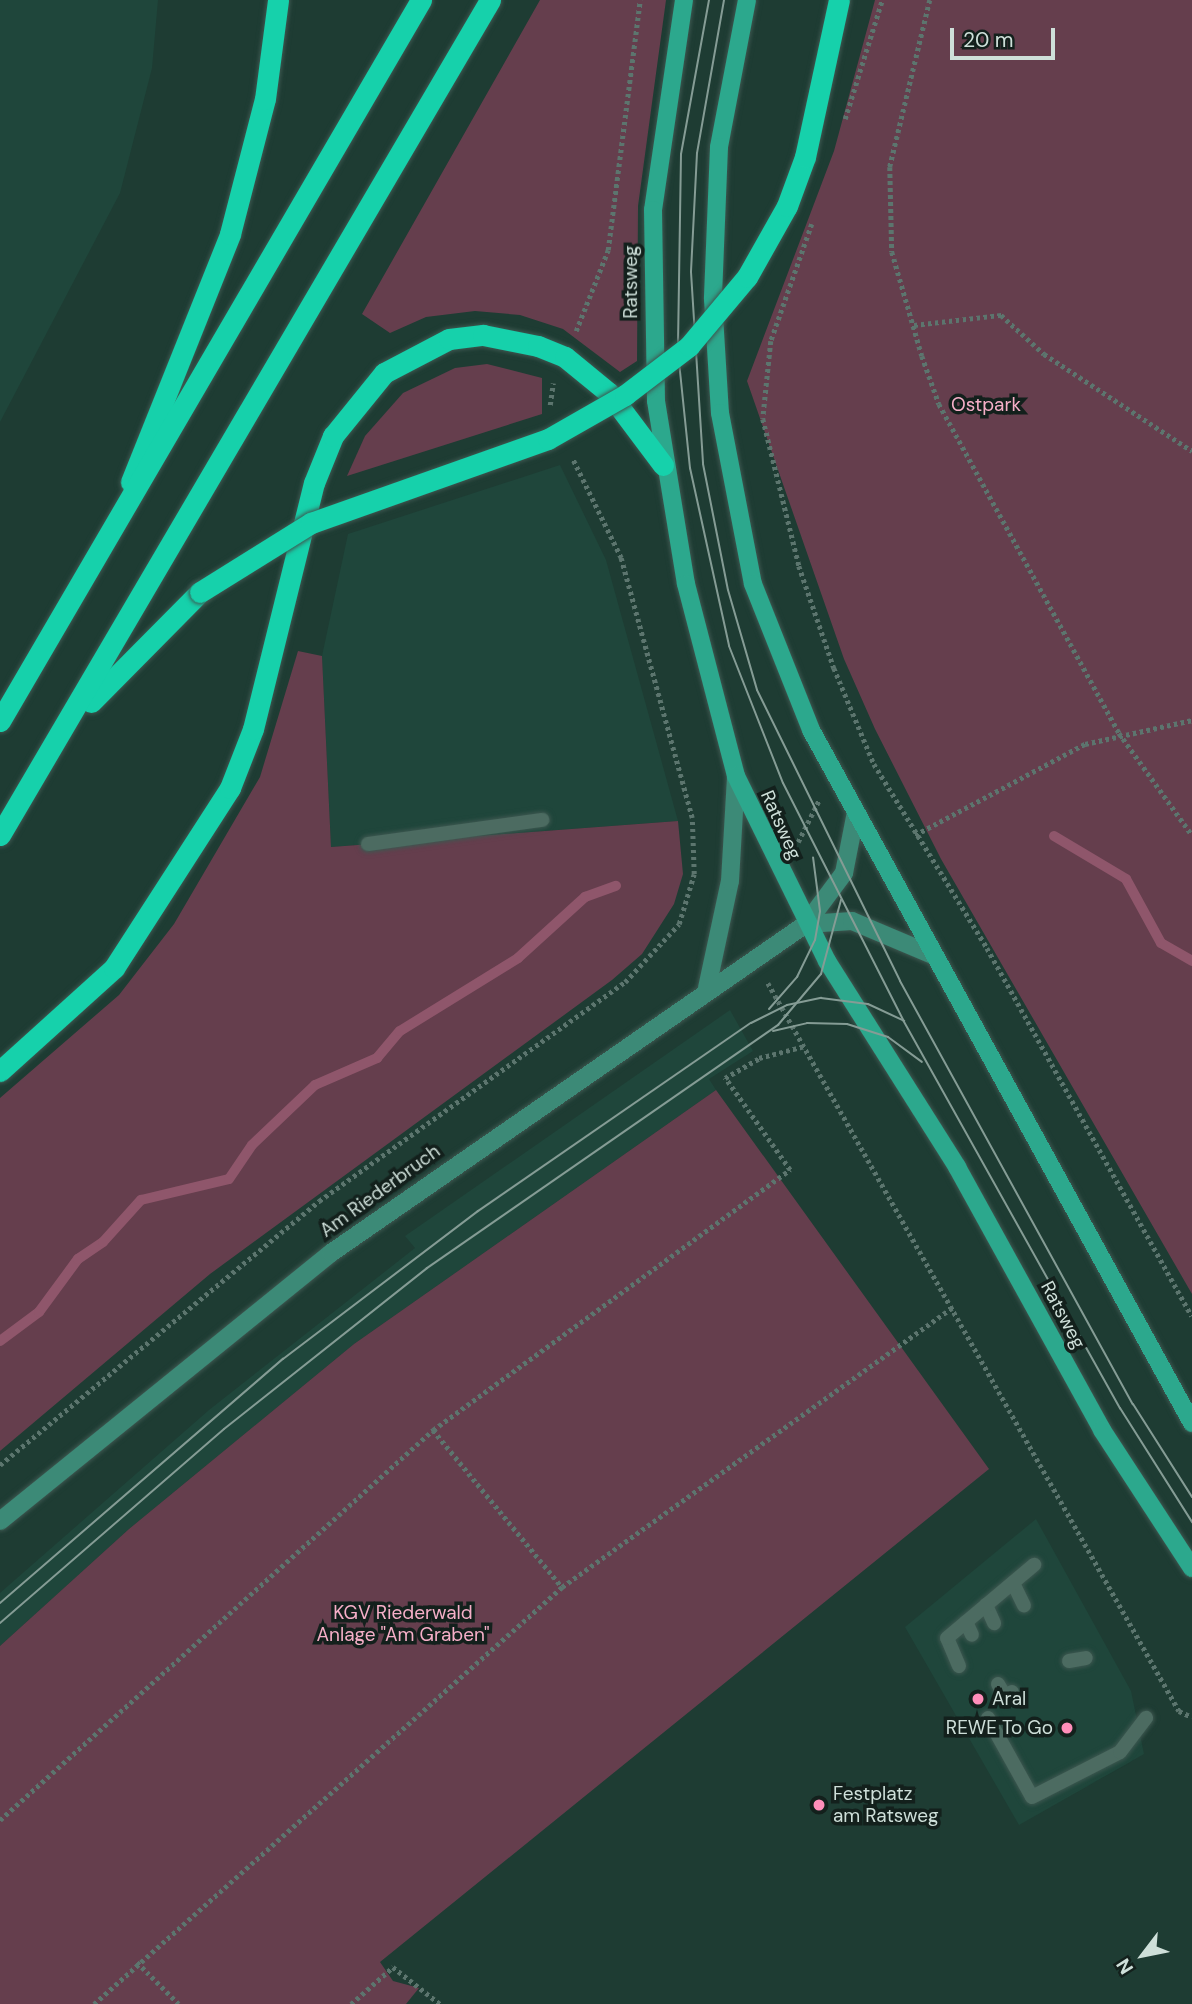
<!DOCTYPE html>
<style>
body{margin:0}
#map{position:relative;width:1192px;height:2004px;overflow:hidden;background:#1e3c33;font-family:"DM Sans",sans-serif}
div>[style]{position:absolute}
.built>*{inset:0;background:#1f463b}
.green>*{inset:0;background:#653e4d}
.stream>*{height:10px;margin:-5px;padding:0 5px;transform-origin:5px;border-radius:5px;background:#8f566b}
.path>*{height:4.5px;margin-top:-2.25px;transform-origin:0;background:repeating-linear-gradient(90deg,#5c756e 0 3.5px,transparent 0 7px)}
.roads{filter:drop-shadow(0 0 2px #3d5750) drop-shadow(0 0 2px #3d5750)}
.lane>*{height:14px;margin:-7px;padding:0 7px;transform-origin:7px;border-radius:7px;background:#4c6b61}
.secondary>*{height:18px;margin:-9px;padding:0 9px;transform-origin:9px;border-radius:9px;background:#3c8a77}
.primary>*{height:18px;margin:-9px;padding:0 9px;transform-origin:9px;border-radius:9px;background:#2ca88d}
.highway>*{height:21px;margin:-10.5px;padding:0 10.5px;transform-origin:10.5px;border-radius:10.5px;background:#16d1ab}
.tram>*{height:2px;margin:-1px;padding:0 1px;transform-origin:1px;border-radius:1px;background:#859c95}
.bridges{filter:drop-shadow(0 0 2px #3d5750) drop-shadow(0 0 2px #3d5750)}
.highway-bridge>*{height:21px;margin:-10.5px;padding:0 10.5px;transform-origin:10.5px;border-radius:10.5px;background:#16d1ab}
.dots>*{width:19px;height:19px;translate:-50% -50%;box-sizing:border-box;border:4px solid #13201c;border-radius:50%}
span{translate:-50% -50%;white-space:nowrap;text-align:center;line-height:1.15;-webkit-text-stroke:7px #13201c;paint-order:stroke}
.street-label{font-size:19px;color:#cedfd9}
.park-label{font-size:19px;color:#f6afc8}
.poi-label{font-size:19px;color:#cedfd9}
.left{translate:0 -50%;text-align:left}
.right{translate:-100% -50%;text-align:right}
.north{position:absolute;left:1108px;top:1920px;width:70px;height:70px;-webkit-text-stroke:5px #13201c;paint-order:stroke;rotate:238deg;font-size:19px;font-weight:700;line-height:28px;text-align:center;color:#cedfd9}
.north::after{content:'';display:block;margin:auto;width:24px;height:32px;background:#cedfd9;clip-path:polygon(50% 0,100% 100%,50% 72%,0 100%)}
.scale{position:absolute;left:950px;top:28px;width:105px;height:32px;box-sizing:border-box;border:4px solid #cedfd9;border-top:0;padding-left:9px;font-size:21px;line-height:24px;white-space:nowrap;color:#cedfd9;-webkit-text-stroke:5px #13201c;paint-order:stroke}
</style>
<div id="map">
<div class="built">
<div style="clip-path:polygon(0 0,158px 0,152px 68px,120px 193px,0 422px)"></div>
<div style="clip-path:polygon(560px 465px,606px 560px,678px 821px,331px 847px,322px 656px,348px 534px)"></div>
<div style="clip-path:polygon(730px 1010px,753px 1051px,709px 1079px,716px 1090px,354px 1344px,129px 1529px,0 1646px,0 1593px,209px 1410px,415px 1248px,405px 1236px)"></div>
<div style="clip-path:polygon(1036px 1519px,1131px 1691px,1144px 1754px,1019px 1825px,905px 1627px)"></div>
</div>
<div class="green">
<div style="clip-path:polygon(540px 0,666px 0,638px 206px,637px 361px,620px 372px,563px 329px,520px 315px,475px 311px,426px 317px,390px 333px,362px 314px)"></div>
<div style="clip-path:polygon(875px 0,1192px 0,1192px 1294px,941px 859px,875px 729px,844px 659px,747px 381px,834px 151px)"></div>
<div style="clip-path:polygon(487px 364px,542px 378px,542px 414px,347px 476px,365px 436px,403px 393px,455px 368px)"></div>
<div style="clip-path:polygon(298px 651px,322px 656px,331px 847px,678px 821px,683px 874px,674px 904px,642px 954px,612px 980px,210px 1274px,0 1451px,0 1098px,119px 995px,174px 924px,260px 777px)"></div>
<div style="clip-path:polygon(716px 1090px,989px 1469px,380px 1962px,393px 1981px,419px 1988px,406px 2004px,0 2004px,0 1646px,129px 1529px,354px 1344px)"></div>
</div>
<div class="stream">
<div style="left:1054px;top:836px;width:84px;rotate:30.8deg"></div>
<div style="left:1126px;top:879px;width:73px;rotate:61.3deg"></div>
<div style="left:1161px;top:943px;width:36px;rotate:30deg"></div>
<div style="left:0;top:1341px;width:49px;rotate:-36.6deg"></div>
<div style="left:39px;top:1312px;width:66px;rotate:-53.7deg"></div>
<div style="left:78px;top:1259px;width:30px;rotate:-34deg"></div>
<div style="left:103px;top:1242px;width:57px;rotate:-47.9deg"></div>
<div style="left:141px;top:1200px;width:90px;rotate:-13.4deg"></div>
<div style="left:229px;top:1179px;width:41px;rotate:-55.9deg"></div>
<div style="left:252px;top:1145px;width:87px;rotate:-43.6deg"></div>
<div style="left:315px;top:1085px;width:68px;rotate:-23.5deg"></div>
<div style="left:377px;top:1058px;width:35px;rotate:-50deg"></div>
<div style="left:400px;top:1031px;width:139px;rotate:-31.7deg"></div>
<div style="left:518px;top:958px;width:91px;rotate:-42.3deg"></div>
<div style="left:585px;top:897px;width:33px;rotate:-20deg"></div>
</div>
<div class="path">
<div style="left:930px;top:0;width:172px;rotate:103.5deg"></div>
<div style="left:890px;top:167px;width:85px;rotate:88.7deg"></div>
<div style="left:892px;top:252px;width:108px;rotate:73.9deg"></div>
<div style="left:922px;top:356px;width:51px;rotate:70.5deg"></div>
<div style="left:939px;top:404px;width:375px;rotate:61.3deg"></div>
<div style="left:1119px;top:733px;width:125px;rotate:54.4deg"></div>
<div style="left:845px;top:119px;width:125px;rotate:-72.7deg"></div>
<div style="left:812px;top:224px;width:124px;rotate:109.3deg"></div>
<div style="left:771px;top:341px;width:78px;rotate:95.9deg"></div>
<div style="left:763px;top:419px;width:151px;rotate:76.2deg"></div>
<div style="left:799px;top:566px;width:108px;rotate:71.1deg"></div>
<div style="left:834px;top:668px;width:104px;rotate:67.4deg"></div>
<div style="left:874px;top:764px;width:216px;rotate:58.4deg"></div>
<div style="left:987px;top:948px;width:421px;rotate:60.9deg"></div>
<div style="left:914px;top:325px;width:88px;rotate:-6.6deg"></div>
<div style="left:1001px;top:315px;width:58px;rotate:42.2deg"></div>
<div style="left:1044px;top:354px;width:177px;rotate:33.2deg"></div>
<div style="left:576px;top:331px;width:87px;rotate:-68.4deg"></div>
<div style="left:608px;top:250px;width:252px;rotate:-82.7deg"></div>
<div style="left:550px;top:405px;width:22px;rotate:-82deg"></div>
<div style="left:915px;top:835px;width:193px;rotate:-28.2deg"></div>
<div style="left:1085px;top:744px;width:110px;rotate:-12.6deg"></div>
<div style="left:798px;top:842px;width:47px;rotate:-63.4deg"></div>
<div style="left:768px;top:983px;width:836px;rotate:60.55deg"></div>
<div style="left:1179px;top:1711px;width:14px;rotate:25deg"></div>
<div style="left:433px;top:1430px;width:203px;rotate:50.6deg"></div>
<div style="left:562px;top:1587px;width:480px;rotate:-35.6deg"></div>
<div style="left:0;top:1465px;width:414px;rotate:-39.6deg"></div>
<div style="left:319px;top:1201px;width:376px;rotate:-35.6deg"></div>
<div style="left:625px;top:982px;width:79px;rotate:-47deg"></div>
<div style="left:679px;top:924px;width:52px;rotate:-73.3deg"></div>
<div style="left:694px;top:874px;width:56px;rotate:-92deg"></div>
<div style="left:692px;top:818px;width:270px;rotate:-105.3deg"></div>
<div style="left:621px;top:558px;width:111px;rotate:-116.1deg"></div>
<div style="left:0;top:1820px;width:583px;rotate:-42.01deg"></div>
<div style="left:433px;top:1430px;width:442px;rotate:-36.1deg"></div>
<div style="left:790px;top:1170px;width:113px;rotate:-125.2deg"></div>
<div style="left:725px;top:1078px;width:39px;rotate:-30deg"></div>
<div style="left:759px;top:1058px;width:48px;rotate:-14.6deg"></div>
<div style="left:137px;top:1962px;width:59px;rotate:45deg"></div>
<div style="left:94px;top:2004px;width:627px;rotate:-41.7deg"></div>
<div style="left:351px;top:2004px;width:56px;rotate:-41.4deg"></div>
<div style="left:393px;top:1967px;width:60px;rotate:38.2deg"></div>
</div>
<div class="roads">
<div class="lane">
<div style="left:368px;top:844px;width:176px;rotate:-7.9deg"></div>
<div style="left:1013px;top:1583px;width:25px;rotate:64deg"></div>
<div style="left:986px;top:1605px;width:20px;rotate:66deg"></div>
<div style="left:966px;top:1622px;width:14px;rotate:65deg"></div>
<div style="left:1069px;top:1661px;width:17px;rotate:-10deg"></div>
<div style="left:959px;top:1666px;width:30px;rotate:-113deg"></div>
<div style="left:947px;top:1638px;width:114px;rotate:-40deg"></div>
<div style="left:998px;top:1684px;width:14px;rotate:60deg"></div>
<div style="left:1005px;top:1696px;width:8px;rotate:-30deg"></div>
<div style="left:988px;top:1718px;width:90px;rotate:60.9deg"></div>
<div style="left:1032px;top:1797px;width:99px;rotate:-27.1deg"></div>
<div style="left:1120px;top:1752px;width:43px;rotate:-52.6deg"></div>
</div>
<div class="secondary">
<div style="left:807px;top:924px;width:45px;rotate:-3.8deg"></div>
<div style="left:852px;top:921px;width:90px;rotate:22.9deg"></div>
<div style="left:707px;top:988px;width:109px;rotate:-77.9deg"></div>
<div style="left:730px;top:881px;width:105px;rotate:-86.7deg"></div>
<div style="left:0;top:1521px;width:426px;rotate:-39deg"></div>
<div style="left:331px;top:1253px;width:578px;rotate:-34.71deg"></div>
<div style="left:806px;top:924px;width:64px;rotate:-53.3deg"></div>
<div style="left:844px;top:873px;width:62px;rotate:-78.9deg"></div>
</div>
<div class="primary">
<div style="left:684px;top:0;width:212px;rotate:98.4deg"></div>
<div style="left:653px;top:210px;width:191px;rotate:89.1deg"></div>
<div style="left:656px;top:401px;width:185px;rotate:80.7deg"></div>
<div style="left:686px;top:584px;width:198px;rotate:75.4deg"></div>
<div style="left:736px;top:776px;width:206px;rotate:63.8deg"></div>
<div style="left:827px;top:961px;width:244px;rotate:57.7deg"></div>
<div style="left:957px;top:1167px;width:300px;rotate:61.1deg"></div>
<div style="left:1102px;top:1430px;width:165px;rotate:56.9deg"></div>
<div style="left:747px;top:0;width:150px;rotate:100.8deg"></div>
<div style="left:719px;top:147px;width:152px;rotate:92.3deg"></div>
<div style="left:713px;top:299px;width:114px;rotate:86.5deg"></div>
<div style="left:720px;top:413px;width:174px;rotate:79.1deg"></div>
<div style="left:753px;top:584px;width:157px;rotate:68.3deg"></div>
<div style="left:811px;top:730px;width:791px;rotate:61.2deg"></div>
</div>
<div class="highway">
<div style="left:131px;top:482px;width:267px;rotate:-68.2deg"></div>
<div style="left:230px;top:234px;width:139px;rotate:-75.5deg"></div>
<div style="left:265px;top:99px;width:100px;rotate:-82.5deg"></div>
<div style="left:91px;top:702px;width:155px;rotate:-45.3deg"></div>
<div style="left:0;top:721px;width:835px;rotate:-59.72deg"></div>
<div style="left:0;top:835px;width:968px;rotate:-59.59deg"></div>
<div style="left:0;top:1071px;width:154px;rotate:-42.1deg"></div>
<div style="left:114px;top:968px;width:214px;rotate:-57.2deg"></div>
<div style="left:230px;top:788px;width:63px;rotate:-68.7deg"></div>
<div style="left:253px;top:729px;width:253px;rotate:-76.1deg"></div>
<div style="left:314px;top:483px;width:51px;rotate:-68deg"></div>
<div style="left:333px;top:436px;width:81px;rotate:-51deg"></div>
<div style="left:384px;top:373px;width:73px;rotate:-27.6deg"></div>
<div style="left:449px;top:339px;width:34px;rotate:-7deg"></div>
<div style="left:483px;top:335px;width:56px;rotate:11.3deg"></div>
<div style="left:538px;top:346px;width:29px;rotate:22deg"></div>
<div style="left:565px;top:357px;width:57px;rotate:39.3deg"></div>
<div style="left:609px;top:393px;width:90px;rotate:53.1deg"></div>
</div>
</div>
<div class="tram">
<div style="left:709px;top:0;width:157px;rotate:100.3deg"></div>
<div style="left:681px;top:154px;width:198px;rotate:90.9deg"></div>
<div style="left:678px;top:352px;width:117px;rotate:84.1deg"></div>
<div style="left:690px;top:468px;width:182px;rotate:77.6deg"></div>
<div style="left:729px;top:646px;width:147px;rotate:68.5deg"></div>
<div style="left:783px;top:783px;width:266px;rotate:63.1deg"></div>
<div style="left:903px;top:1020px;width:445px;rotate:60.8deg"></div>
<div style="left:1120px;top:1408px;width:135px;rotate:57.7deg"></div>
<div style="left:724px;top:0;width:155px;rotate:100deg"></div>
<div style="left:697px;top:153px;width:119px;rotate:92.9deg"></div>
<div style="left:691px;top:272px;width:192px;rotate:86.4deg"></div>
<div style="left:703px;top:464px;width:128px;rotate:78.8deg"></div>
<div style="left:728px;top:590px;width:104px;rotate:73.8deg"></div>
<div style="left:757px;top:690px;width:324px;rotate:63.8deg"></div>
<div style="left:900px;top:981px;width:483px;rotate:61.2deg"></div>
<div style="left:1133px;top:1404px;width:110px;rotate:57.6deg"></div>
<div style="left:769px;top:1009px;width:43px;rotate:-48.8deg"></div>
<div style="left:797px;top:977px;width:41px;rotate:-64.1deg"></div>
<div style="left:815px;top:940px;width:29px;rotate:-80deg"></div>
<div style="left:820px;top:911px;width:54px;rotate:-97.4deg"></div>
<div style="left:773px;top:1031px;width:35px;rotate:-13deg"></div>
<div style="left:807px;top:1023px;width:40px;rotate:1.4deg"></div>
<div style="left:847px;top:1024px;width:43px;rotate:17.6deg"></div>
<div style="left:888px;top:1037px;width:42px;rotate:36.3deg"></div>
<div style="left:0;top:1603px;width:374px;rotate:-40.8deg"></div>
<div style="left:283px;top:1359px;width:245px;rotate:-37.2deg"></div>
<div style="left:478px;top:1211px;width:331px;rotate:-34.6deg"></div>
<div style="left:751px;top:1023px;width:40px;rotate:-26.6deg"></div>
<div style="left:787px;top:1005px;width:35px;rotate:-12deg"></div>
<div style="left:821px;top:998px;width:47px;rotate:7.3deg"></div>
<div style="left:868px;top:1004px;width:40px;rotate:25deg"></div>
<div style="left:0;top:1623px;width:296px;rotate:-40.9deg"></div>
<div style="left:224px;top:1429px;width:259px;rotate:-38.4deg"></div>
<div style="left:427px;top:1268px;width:427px;rotate:-34.7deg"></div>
<div style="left:778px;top:1025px;width:67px;rotate:-49.9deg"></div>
<div style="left:821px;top:974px;width:77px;rotate:-74.9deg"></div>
</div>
<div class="bridges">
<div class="highway-bridge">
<div style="left:200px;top:592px;width:131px;rotate:-31.9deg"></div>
<div style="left:311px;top:523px;width:251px;rotate:-19.5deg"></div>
<div style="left:548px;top:439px;width:89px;rotate:-29.7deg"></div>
<div style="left:625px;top:395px;width:81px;rotate:-37.4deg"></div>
<div style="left:689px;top:346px;width:90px;rotate:-50deg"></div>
<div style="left:747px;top:277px;width:81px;rotate:-60.6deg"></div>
<div style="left:787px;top:206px;width:52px;rotate:-69.8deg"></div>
<div style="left:805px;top:157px;width:161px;rotate:-77.8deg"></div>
</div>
</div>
<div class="dots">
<div style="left:978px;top:1699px;background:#ff8eba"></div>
<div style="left:1067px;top:1728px;background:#ff8eba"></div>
<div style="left:819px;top:1805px;background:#ff8eba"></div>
</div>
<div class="street-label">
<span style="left:631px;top:282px;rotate:-90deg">Ratsweg</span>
<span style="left:781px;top:825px;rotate:66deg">Ratsweg</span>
<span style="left:380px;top:1191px;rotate:-36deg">Am Riederbruch</span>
<span style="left:1063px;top:1315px;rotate:62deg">Ratsweg</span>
</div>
<div class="park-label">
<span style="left:986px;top:405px">Ostpark</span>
<span style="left:403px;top:1624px">KGV Riederwald<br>Anlage "Am Graben"</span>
</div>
<div class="poi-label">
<span class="left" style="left:992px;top:1699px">Aral</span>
<span class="right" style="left:1053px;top:1728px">REWE To Go</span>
<span class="left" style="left:833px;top:1805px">Festplatz<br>am Ratsweg</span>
</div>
<div class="north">N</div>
<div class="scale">20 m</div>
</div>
